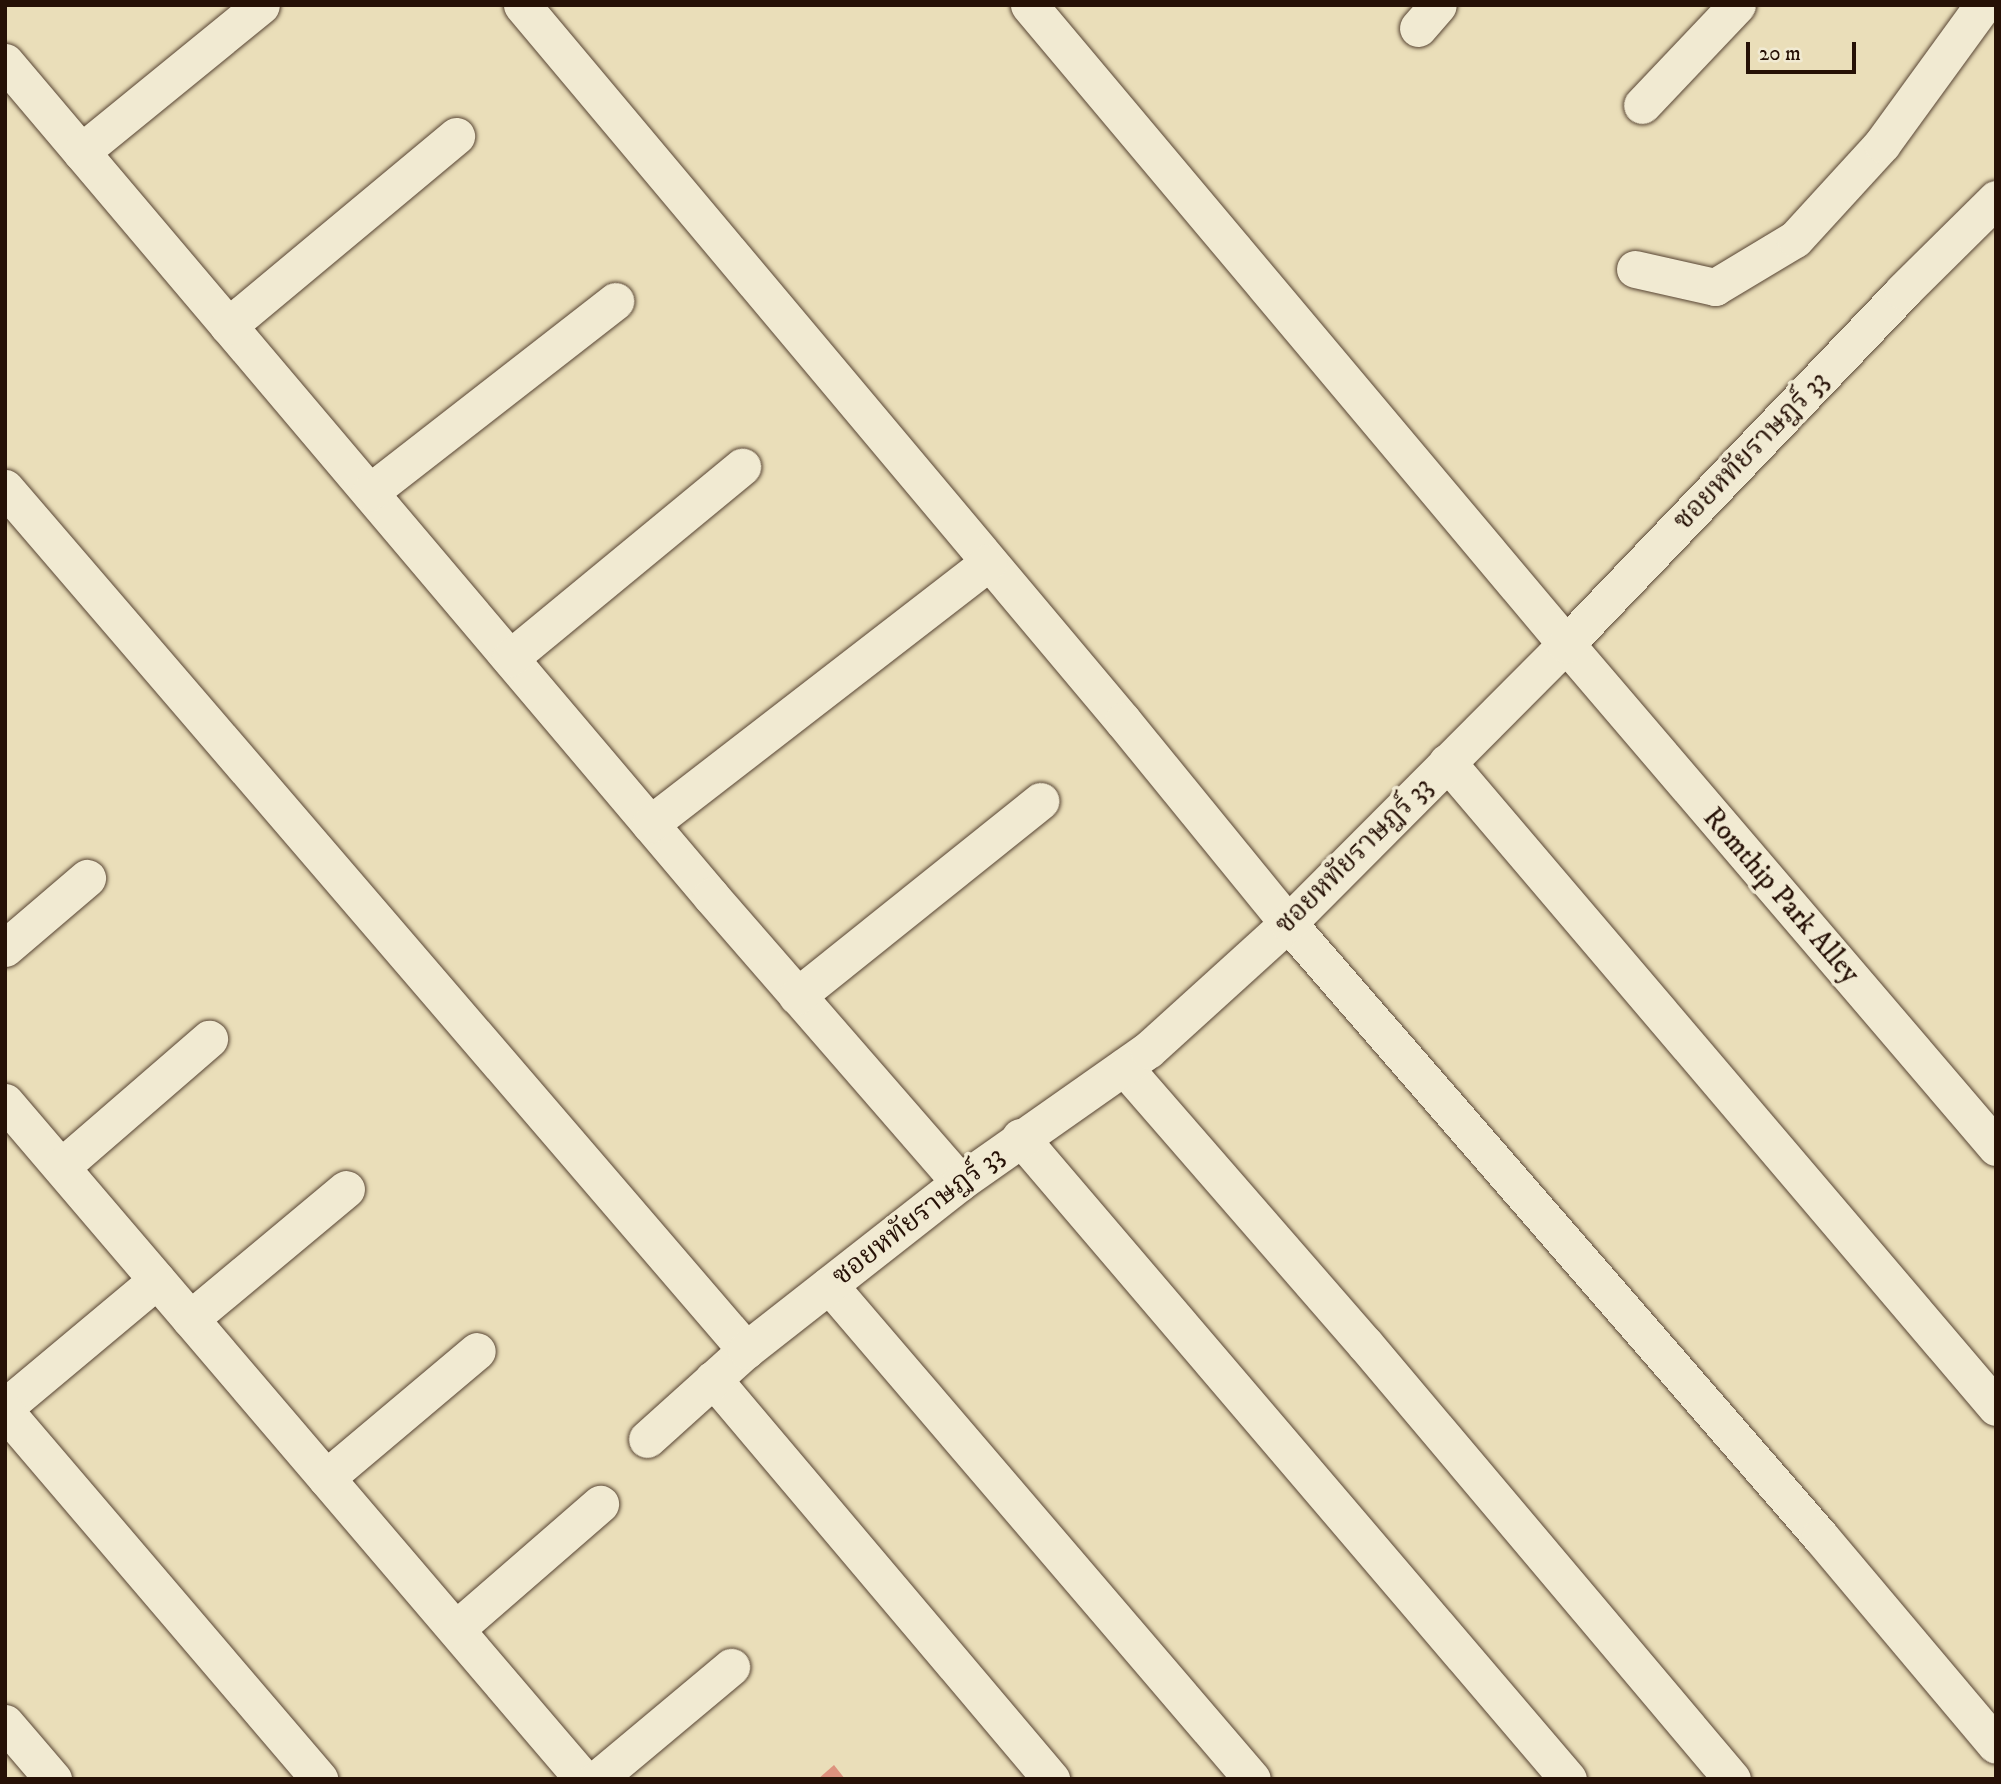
<!DOCTYPE html>
<meta charset="utf-8">
<style>
body{margin:0}
#map{position:relative;width:2001px;height:1784px;overflow:hidden;background:#eadeb9;font-family:"IM FELL DW Pica","Noto Serif Thai",serif}
div>[style]{position:absolute}
.building>*{inset:0;background:#dd927e}
.roads{filter:drop-shadow(0 0 2px #574433) drop-shadow(0 0 2px #574433)}
.minor>*{height:37px;margin:-18.5px;padding:0 18.5px;transform-origin:18.5px;border-radius:18.5px;background:#f1ead2}
span{translate:-50% -50%;white-space:nowrap;text-align:center;line-height:1.15;-webkit-text-stroke:7px #f1ead2;paint-order:stroke}
.street-label{font-size:28px;color:#261106}
.frame{position:absolute;inset:0;border:7px solid #261106;pointer-events:none}
.scale{position:absolute;left:1746px;top:42px;width:110px;height:32px;box-sizing:border-box;border:4px solid #261106;border-top:0;padding-left:9px;font-size:21px;line-height:24px;white-space:nowrap;color:#261106;-webkit-text-stroke:5px #f1ead2;paint-order:stroke}
</style>
<div id="map">
<div class="building">
<div style="clip-path:polygon(834px 1765px,845px 1779px,818px 1779px)"></div>
</div>
<div class="roads">
<div class="minor">
<div style="left:522px;top:5px;width:935px;rotate:49.99deg"></div>
<div style="left:1123px;top:721px;width:261px;rotate:50.8deg"></div>
<div style="left:1288px;top:923px;width:812px;rotate:49.05deg"></div>
<div style="left:1820px;top:1536px;width:273px;rotate:49.9deg"></div>
<div style="left:1029px;top:5px;width:835px;rotate:49.96deg"></div>
<div style="left:1566px;top:644px;width:662px;rotate:49.47deg"></div>
<div style="left:1418px;top:28px;width:30px;rotate:-49deg"></div>
<div style="left:5px;top:62px;width:1093px;rotate:49.75deg"></div>
<div style="left:711px;top:896px;width:379px;rotate:49deg"></div>
<div style="left:1642px;top:105px;width:138px;rotate:-46.5deg"></div>
<div style="left:81px;top:152px;width:232px;rotate:-39.2deg"></div>
<div style="left:1635px;top:269px;width:82px;rotate:12.7deg"></div>
<div style="left:1715px;top:287px;width:93px;rotate:-31deg"></div>
<div style="left:1795px;top:239px;width:129px;rotate:-47.5deg"></div>
<div style="left:1882px;top:144px;width:172px;rotate:-54deg"></div>
<div style="left:228px;top:326px;width:297px;rotate:-39.8deg"></div>
<div style="left:5px;top:488px;width:1137px;rotate:49.32deg"></div>
<div style="left:370px;top:492px;width:311px;rotate:-37.9deg"></div>
<div style="left:510px;top:658px;width:301px;rotate:-39.5deg"></div>
<div style="left:1447px;top:762px;width:847px;rotate:49.6deg"></div>
<div style="left:650px;top:824px;width:427px;rotate:-37.7deg"></div>
<div style="left:5px;top:948px;width:108px;rotate:-40.5deg"></div>
<div style="left:797px;top:996px;width:312px;rotate:-38.7deg"></div>
<div style="left:1124px;top:1067px;width:367px;rotate:49deg"></div>
<div style="left:1365px;top:1344px;width:569px;rotate:49.85deg"></div>
<div style="left:5px;top:1102px;width:890px;rotate:49.51deg"></div>
<div style="left:1020px;top:1137px;width:844px;rotate:49.52deg"></div>
<div style="left:61px;top:1167px;width:196px;rotate:-40.9deg"></div>
<div style="left:829px;top:1285px;width:650px;rotate:49.43deg"></div>
<div style="left:190px;top:1319px;width:203px;rotate:-39.8deg"></div>
<div style="left:713px;top:1379px;width:524px;rotate:49.8deg"></div>
<div style="left:5px;top:1407px;width:198px;rotate:-39.9deg"></div>
<div style="left:5px;top:1411px;width:484px;rotate:49.5deg"></div>
<div style="left:647px;top:1439px;width:133px;rotate:-42deg"></div>
<div style="left:746px;top:1350px;width:272px;rotate:-38.1deg"></div>
<div style="left:960px;top:1182px;width:230px;rotate:-35.1deg"></div>
<div style="left:1148px;top:1050px;width:189px;rotate:-42.2deg"></div>
<div style="left:1288px;top:923px;width:394px;rotate:-45.1deg"></div>
<div style="left:1566px;top:644px;width:488px;rotate:-46.3deg"></div>
<div style="left:1903px;top:291px;width:131px;rotate:-44.7deg"></div>
<div style="left:326px;top:1478px;width:197px;rotate:-40.1deg"></div>
<div style="left:456px;top:1629px;width:191px;rotate:-41deg"></div>
<div style="left:5px;top:1723px;width:74px;rotate:49.4deg"></div>
<div style="left:597px;top:1779px;width:175px;rotate:-39.9deg"></div>
</div>
</div>
<div class="street-label">
<span style="left:1751px;top:451px;rotate:-46deg">ซอยหทัยราษฎร์ 33</span>
<span style="left:1354px;top:856px;rotate:-45deg">ซอยหทัยราษฎร์ 33</span>
<span style="left:1781px;top:896px;rotate:49deg">Romthip Park Alley</span>
<span style="left:918px;top:1216px;rotate:-38deg">ซอยหทัยราษฎร์ 33</span>
</div>
<div class="frame"></div>
<div class="scale">20 m</div>
</div>
